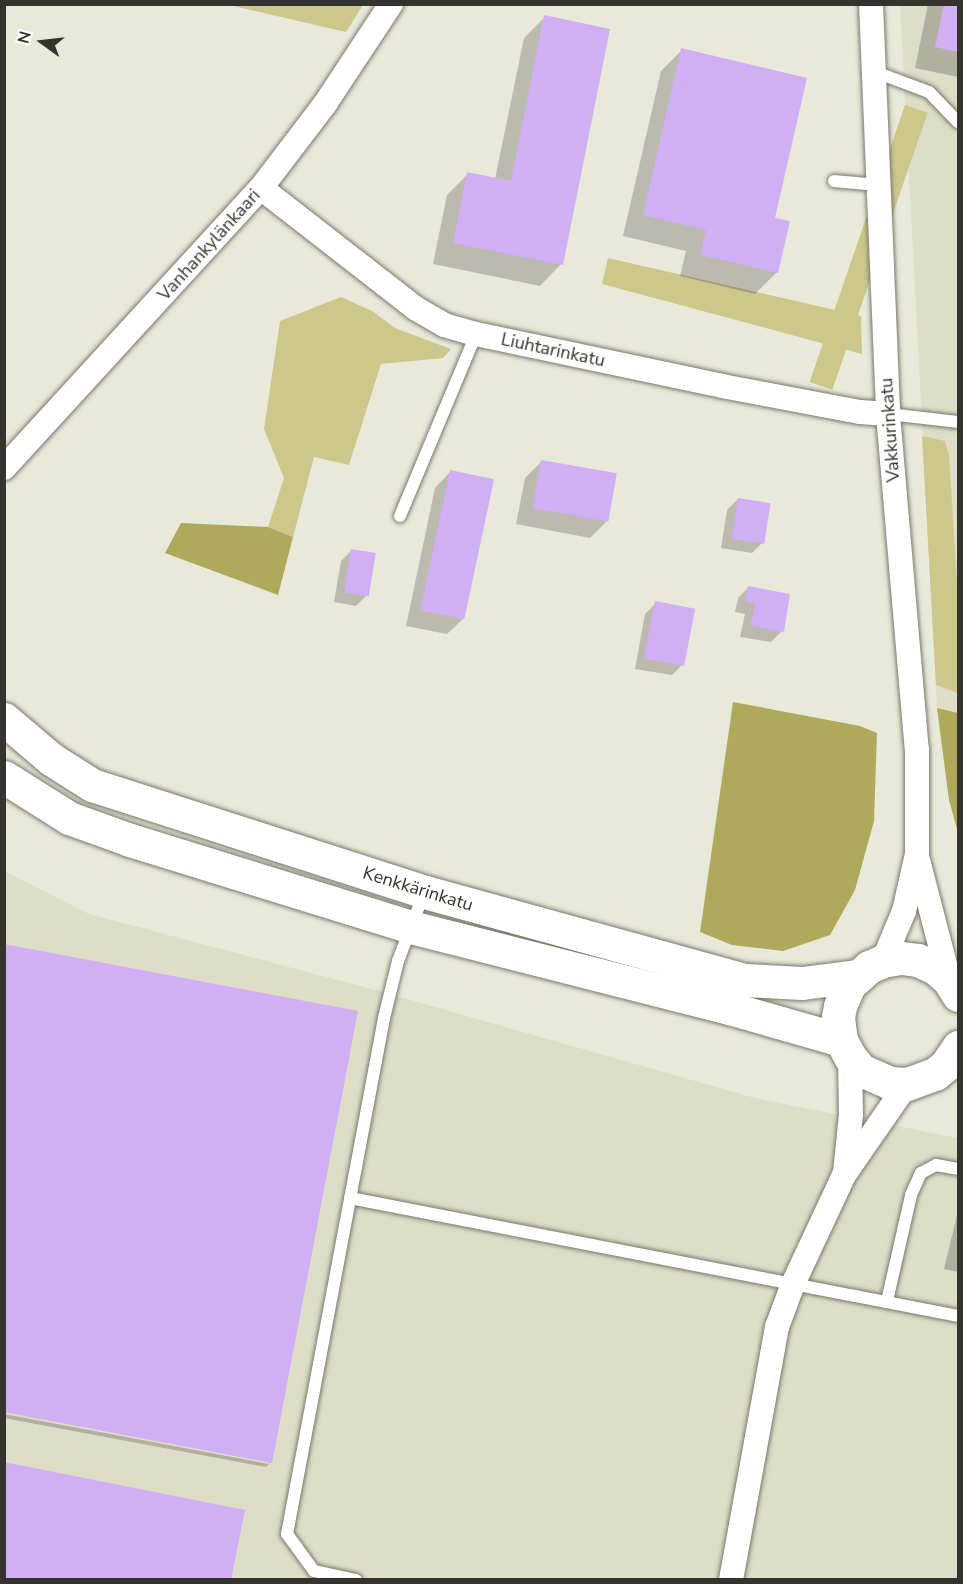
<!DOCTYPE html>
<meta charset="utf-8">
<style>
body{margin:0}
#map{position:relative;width:963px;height:1584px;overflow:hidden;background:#e9e9da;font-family:"Nunito Sans",sans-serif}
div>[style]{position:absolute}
.built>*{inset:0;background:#deddc7}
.green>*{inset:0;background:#ccc88c;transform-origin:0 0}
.forest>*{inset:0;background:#afaa5b}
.shadow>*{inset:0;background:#0003}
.building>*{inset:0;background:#d0aff4;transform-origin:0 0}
.roads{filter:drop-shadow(0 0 2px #79796c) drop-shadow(0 0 2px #79796c)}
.lane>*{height:12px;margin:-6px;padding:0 6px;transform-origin:6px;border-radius:6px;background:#fff}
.street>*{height:24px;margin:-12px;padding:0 12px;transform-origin:12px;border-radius:12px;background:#fff}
.secondary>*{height:33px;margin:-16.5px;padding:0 16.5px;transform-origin:16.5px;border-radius:16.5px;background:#fff}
span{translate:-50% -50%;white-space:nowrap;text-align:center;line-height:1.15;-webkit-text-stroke:4.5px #fff;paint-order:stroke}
.street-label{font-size:18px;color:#34332e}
.frame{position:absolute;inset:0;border:6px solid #34332e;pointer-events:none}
.north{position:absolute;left:12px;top:12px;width:60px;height:60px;-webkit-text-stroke:4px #fff;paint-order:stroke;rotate:285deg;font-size:16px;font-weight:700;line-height:24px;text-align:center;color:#34332e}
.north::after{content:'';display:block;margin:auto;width:21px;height:27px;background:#34332e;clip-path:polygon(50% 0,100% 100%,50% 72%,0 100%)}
</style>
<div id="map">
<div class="built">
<div style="clip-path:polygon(900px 5px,958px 5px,958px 713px,937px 708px)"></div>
<div style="clip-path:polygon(4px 871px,89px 914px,379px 991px,755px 1098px,958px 1138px,958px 1579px,5px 1579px)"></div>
</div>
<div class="green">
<div style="clip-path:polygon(229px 5px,363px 5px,346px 32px)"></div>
<div style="left:905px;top:105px;width:24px;height:293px;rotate:19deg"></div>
<div style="clip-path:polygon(608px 258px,861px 316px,862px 354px,602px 284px)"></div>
<div style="clip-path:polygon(341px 297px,372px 311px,395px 328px,451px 349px,443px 358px,381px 364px,349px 465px,314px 457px,293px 537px,268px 527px,284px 478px,264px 429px,280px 321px)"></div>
<div style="clip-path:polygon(922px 436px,945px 441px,949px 455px,958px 599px,958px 693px,936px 685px)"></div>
</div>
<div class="forest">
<div style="clip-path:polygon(181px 523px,268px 527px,293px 537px,278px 595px,165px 553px)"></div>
<div style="clip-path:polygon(733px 702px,860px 726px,877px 733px,874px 821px,855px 890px,830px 935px,783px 951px,732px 945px,700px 932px)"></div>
<div style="clip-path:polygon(937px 708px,958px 713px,958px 833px,949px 800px)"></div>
</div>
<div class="shadow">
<div style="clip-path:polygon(928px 4px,958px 4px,958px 77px,915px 68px)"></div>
<div style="clip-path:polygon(545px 17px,561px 264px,540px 286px,433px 264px,447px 195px,468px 174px,495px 179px,524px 38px)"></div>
<div style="clip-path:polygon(682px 50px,773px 219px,777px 272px,755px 294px,680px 276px,686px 251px,623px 236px,661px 71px)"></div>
<div style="clip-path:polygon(542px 461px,606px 522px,590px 538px,516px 524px,525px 478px)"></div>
<div style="clip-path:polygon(451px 471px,464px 618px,447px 634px,406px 626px,435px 488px)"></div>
<div style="clip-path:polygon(738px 499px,763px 542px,752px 553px,721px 548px,727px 510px)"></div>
<div style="clip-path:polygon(352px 550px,367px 595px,356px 606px,334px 602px,341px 561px)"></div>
<div style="clip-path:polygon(749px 587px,782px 631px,771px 642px,740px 637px,745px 614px,735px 612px,738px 598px)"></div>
<div style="clip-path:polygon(656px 603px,683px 664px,672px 675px,635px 669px,645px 614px)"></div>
<div style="clip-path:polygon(958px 1211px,958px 1272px,944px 1269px)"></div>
<div style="clip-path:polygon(4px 1414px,269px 1464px,269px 1461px,271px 1462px,266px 1467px,4px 1418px)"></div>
</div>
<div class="building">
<div style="clip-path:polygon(944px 4px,958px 4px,958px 52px,935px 47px)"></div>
<div style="clip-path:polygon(544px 15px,610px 29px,563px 265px,453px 243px,467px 172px,511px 181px)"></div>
<div style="clip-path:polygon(681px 48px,807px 78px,775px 218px,790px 221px,778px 273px,700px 255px,706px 230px,643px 215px)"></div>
<div style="left:541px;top:460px;width:77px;height:49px;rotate:10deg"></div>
<div style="left:450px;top:470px;width:45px;height:143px;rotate:12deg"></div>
<div style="left:738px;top:498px;width:33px;height:41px;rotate:9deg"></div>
<div style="left:351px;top:549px;width:25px;height:44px;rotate:9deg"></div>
<div style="clip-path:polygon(748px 586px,790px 594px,784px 632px,751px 626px,755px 603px,745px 602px)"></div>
<div style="left:655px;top:601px;width:41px;height:58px;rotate:11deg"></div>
<div style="clip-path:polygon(4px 944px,358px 1011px,272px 1463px,4px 1412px)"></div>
<div style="clip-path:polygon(4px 1462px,245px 1510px,231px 1580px,4px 1580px)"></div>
</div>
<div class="roads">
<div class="lane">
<div style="left:873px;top:71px;width:60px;rotate:20.6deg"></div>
<div style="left:929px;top:92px;width:42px;rotate:46deg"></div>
<div style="left:834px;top:181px;width:44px;rotate:5.2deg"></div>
<div style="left:888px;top:414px;width:70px;rotate:6.5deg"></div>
<div style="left:400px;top:516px;width:197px;rotate:-67.3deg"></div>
<div style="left:350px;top:1198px;width:619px;rotate:10.98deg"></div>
<div style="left:887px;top:1301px;width:109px;rotate:-77.2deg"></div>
<div style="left:911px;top:1195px;width:24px;rotate:-66deg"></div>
<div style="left:921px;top:1173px;width:17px;rotate:-28deg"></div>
<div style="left:936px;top:1165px;width:22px;rotate:10deg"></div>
<div style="left:356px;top:1580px;width:43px;rotate:-167.9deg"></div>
<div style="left:314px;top:1571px;width:46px;rotate:-126.1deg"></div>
<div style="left:287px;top:1534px;width:525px;rotate:-79.35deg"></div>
<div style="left:384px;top:1018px;width:59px;rotate:-76.2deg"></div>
<div style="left:398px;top:961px;width:73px;rotate:-69.1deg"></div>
</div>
<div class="street">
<div style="left:871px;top:4px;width:410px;rotate:87.6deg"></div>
<div style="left:888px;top:414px;width:336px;rotate:85.1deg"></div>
<div style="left:917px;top:749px;width:105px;rotate:90deg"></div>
<div style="left:917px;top:854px;width:58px;rotate:102.8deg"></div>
<div style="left:904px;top:911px;width:54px;rotate:112.8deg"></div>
<div style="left:261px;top:188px;width:195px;rotate:37.9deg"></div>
<div style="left:415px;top:308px;width:34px;rotate:30deg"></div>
<div style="left:444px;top:325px;width:33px;rotate:16deg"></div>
<div style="left:476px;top:334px;width:251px;rotate:11.9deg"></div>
<div style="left:722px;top:386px;width:140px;rotate:10.7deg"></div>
<div style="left:860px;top:412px;width:28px;rotate:4deg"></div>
<div style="left:4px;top:468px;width:380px;rotate:-47.5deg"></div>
<div style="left:261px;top:188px;width:106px;rotate:-52.7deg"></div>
<div style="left:325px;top:104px;width:120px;rotate:-56.6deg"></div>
<div style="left:918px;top:860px;width:124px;rotate:75.5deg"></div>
<div style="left:845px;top:1173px;width:59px;rotate:-84.2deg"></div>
<div style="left:851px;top:1114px;width:57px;rotate:-91deg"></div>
<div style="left:731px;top:1580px;width:257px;rotate:-79.7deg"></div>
<div style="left:777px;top:1327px;width:46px;rotate:-69.6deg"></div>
<div style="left:793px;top:1284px;width:120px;rotate:-64.9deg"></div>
<div style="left:844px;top:1175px;width:111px;rotate:-55.3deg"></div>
</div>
<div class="secondary">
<div style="left:4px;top:719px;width:62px;rotate:40.4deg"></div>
<div style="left:51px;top:759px;width:49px;rotate:32.4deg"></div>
<div style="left:92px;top:785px;width:350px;rotate:17.8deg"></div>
<div style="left:425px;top:892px;width:332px;rotate:15.4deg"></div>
<div style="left:745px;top:980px;width:57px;rotate:3deg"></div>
<div style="left:802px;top:983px;width:55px;rotate:-7.3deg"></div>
<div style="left:4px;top:777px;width:77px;rotate:32.2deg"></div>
<div style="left:69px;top:818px;width:65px;rotate:19.8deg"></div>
<div style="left:130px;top:840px;width:294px;rotate:17.2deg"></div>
<div style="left:411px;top:927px;width:328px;rotate:14.3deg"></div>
<div style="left:729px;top:1008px;width:116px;rotate:15.9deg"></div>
<div style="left:958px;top:995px;width:17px;rotate:-121deg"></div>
<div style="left:949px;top:980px;width:18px;rotate:-139deg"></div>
<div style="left:935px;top:968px;width:19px;rotate:-155deg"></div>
<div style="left:918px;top:960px;width:17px;rotate:-173deg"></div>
<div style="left:901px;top:958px;width:18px;rotate:171deg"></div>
<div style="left:883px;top:961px;width:15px;rotate:157deg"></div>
<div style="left:869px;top:967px;width:27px;rotate:138deg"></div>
<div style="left:849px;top:985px;width:23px;rotate:113deg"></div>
<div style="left:840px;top:1006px;width:11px;rotate:100deg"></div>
<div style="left:838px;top:1017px;width:23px;rotate:83deg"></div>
<div style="left:841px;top:1040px;width:19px;rotate:62deg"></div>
<div style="left:850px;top:1057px;width:17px;rotate:50deg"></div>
<div style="left:861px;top:1070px;width:32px;rotate:24deg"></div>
<div style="left:890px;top:1083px;width:17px;rotate:3deg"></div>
<div style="left:907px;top:1084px;width:30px;rotate:-20deg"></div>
<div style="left:935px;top:1074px;width:14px;rotate:-39deg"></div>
<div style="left:946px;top:1065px;width:22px;rotate:-56deg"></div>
</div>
</div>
<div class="street-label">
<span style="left:209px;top:245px;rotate:-48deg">Vanhankylänkaari</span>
<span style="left:553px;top:350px;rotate:12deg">Liuhtarinkatu</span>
<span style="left:890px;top:430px;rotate:-94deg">Vakkurinkatu</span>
<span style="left:418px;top:889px;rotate:17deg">Kenkkärinkatu</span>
</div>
<div class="frame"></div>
<div class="north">N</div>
</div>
